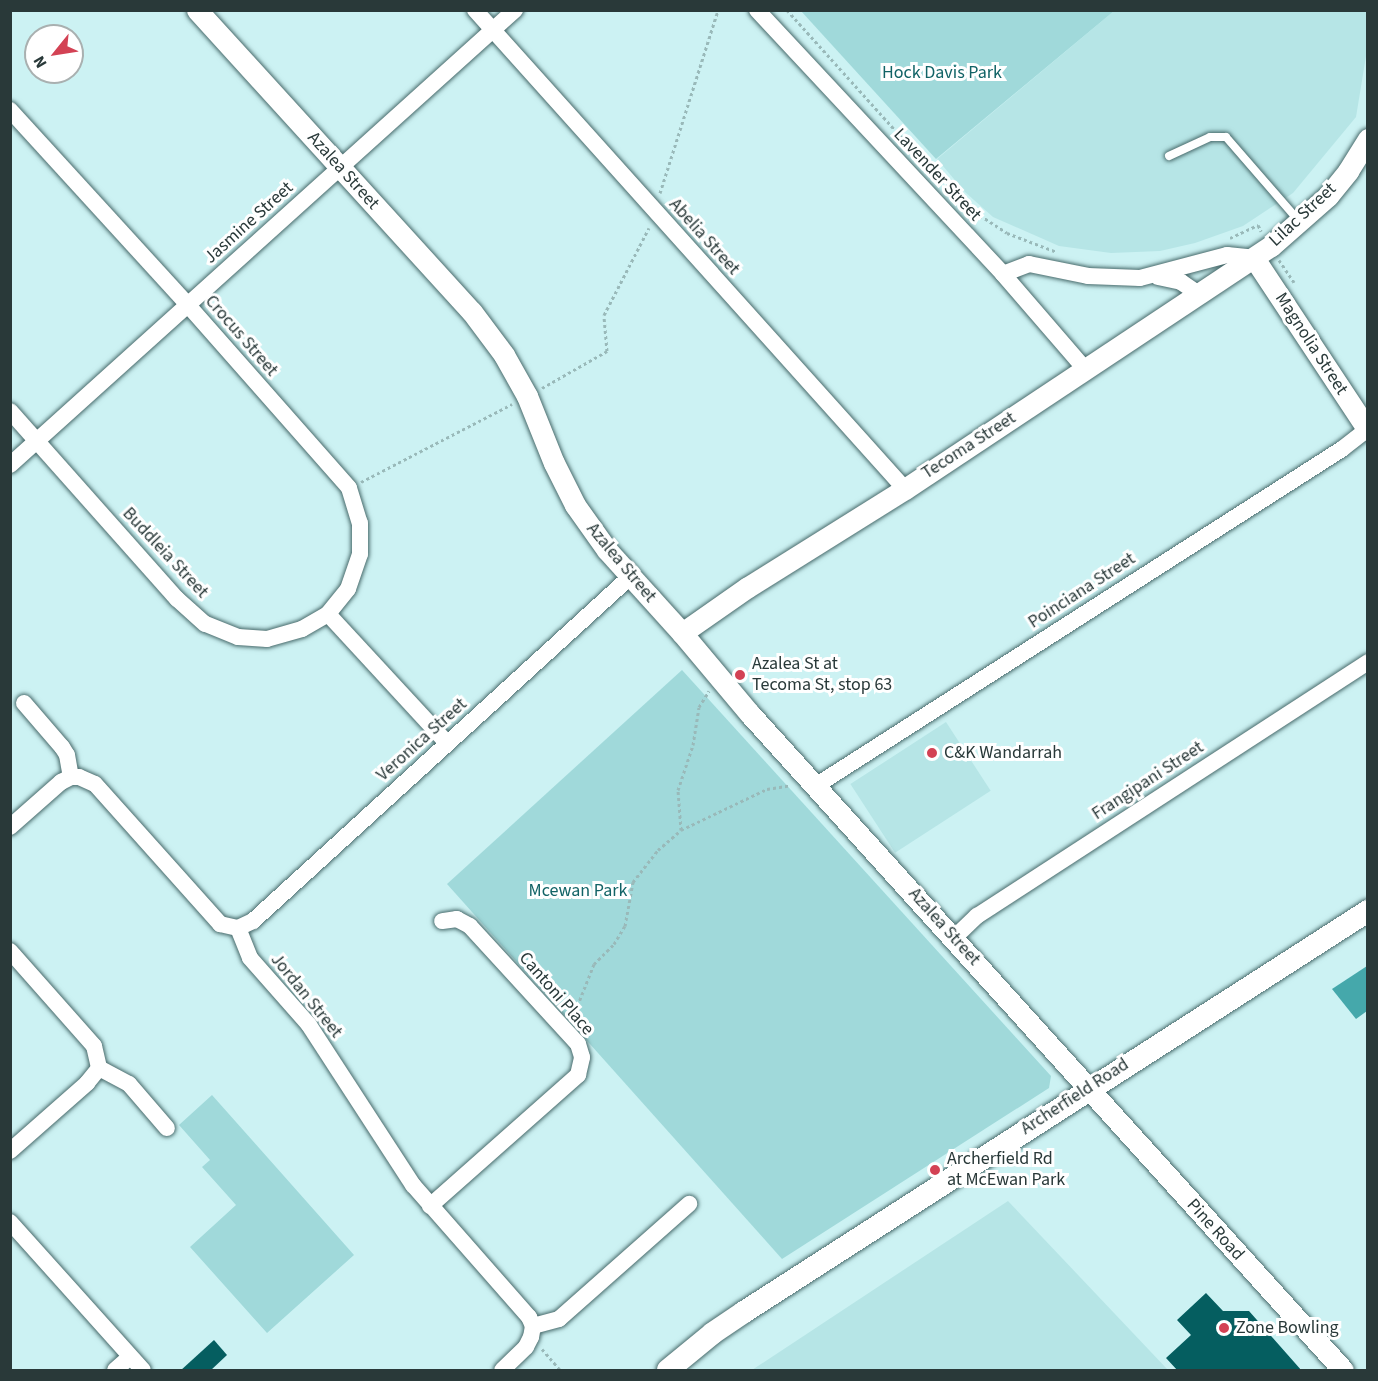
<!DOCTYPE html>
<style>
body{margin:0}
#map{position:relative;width:1378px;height:1381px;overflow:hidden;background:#ccf2f3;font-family:"Source Sans 3",sans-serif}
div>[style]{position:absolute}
.built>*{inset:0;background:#b6e5e6;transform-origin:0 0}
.green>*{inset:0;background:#a0d9da}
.water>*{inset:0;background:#45a8ab}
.building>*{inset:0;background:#055e60}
.path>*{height:3px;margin-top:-1.5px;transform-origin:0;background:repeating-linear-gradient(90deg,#99b9b9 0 3px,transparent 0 6px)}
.roads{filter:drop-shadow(0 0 2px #486a6b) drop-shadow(0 0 2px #486a6b)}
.service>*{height:8px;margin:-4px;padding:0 4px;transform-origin:4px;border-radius:4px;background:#fff}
.minor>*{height:16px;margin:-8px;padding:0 8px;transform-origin:8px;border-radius:8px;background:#fff}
.tertiary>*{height:21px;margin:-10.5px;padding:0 10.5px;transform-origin:10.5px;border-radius:10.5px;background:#fff}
.secondary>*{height:22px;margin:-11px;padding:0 11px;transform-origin:11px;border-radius:11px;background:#fff}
.dots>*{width:16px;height:16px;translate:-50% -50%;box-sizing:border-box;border:3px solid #fff;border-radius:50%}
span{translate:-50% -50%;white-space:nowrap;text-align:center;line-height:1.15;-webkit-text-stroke:6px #fff;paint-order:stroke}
.park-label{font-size:18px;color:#116366}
.street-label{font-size:18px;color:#293939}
.poi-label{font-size:18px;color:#293939}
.left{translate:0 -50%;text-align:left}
.frame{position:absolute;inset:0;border:12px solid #293939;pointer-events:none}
.north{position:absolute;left:24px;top:24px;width:60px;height:60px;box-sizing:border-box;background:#fff;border:2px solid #a9b0b0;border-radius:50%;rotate:240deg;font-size:16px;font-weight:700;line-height:24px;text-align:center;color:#293939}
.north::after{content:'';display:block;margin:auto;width:21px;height:27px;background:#d34254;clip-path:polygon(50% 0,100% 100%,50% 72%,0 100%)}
</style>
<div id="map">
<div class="built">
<div style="clip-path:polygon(1114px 11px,1367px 11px,1367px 50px,1356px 117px,1293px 193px,1243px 226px,1195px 243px,1160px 251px,1111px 253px,1059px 246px,993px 217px,965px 192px,937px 159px)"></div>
<div style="left:946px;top:722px;width:82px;height:114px;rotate:57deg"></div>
<div style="clip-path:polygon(1008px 1201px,1168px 1370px,752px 1370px)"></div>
</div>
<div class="green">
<div style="clip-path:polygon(801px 11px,1114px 11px,936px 159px)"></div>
<div style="clip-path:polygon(682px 670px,1051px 1076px,1049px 1088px,782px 1259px,447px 884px)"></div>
<div style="clip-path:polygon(212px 1095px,354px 1255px,267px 1333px,190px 1247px,236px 1205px,202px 1167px,210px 1160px,179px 1125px)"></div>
</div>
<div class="water">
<div style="clip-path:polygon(1367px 966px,1367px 1011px,1356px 1019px,1332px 989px)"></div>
</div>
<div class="building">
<div style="clip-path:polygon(1206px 1293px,1223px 1311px,1249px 1311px,1302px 1371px,1178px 1371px,1166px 1358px,1191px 1335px,1177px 1320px)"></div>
<div style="clip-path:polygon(214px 1340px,227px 1355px,210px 1371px,180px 1371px)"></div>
</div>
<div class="path">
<div style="left:787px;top:10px;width:188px;rotate:48deg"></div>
<div style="left:913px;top:150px;width:88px;rotate:45deg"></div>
<div style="left:975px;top:212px;width:38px;rotate:33deg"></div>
<div style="left:1007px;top:233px;width:53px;rotate:20.8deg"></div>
<div style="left:660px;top:193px;width:192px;rotate:-72.4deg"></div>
<div style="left:1230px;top:238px;width:31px;rotate:-25deg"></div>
<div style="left:1258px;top:225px;width:7px;rotate:63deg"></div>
<div style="left:1279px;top:260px;width:27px;rotate:56deg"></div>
<div style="left:542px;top:388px;width:75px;rotate:-29.6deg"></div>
<div style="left:607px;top:351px;width:36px;rotate:-95deg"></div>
<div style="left:604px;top:315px;width:98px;rotate:-62.7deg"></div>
<div style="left:361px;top:482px;width:170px;rotate:-27.3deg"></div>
<div style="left:681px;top:830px;width:40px;rotate:-94.3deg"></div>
<div style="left:678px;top:790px;width:47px;rotate:-71.6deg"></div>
<div style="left:693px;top:745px;width:38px;rotate:-81deg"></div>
<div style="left:699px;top:707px;width:19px;rotate:-58deg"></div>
<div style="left:573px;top:1017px;width:57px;rotate:-68.4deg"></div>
<div style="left:594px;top:964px;width:28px;rotate:-45deg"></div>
<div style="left:614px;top:944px;width:21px;rotate:-59deg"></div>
<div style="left:625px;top:926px;width:45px;rotate:-79.7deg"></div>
<div style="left:633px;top:882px;width:41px;rotate:-52deg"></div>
<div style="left:658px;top:850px;width:30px;rotate:-41deg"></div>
<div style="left:681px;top:830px;width:95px;rotate:-25.5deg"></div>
<div style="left:767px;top:789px;width:24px;rotate:-9deg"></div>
<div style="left:542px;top:1349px;width:28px;rotate:49deg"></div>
</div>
<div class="roads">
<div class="service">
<div style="left:1169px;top:156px;width:45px;rotate:-24.9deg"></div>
<div style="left:1210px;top:137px;width:16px"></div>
<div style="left:1226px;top:137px;width:111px;rotate:49deg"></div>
</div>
<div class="minor">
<div style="left:475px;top:10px;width:644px;rotate:48.09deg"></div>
<div style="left:757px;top:10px;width:361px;rotate:47deg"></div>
<div style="left:1003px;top:274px;width:125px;rotate:49.2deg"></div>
<div style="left:10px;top:110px;width:263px;rotate:47.6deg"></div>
<div style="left:187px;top:304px;width:245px;rotate:48.6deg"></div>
<div style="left:349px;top:488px;width:37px;rotate:73deg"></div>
<div style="left:360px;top:523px;width:31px;rotate:90deg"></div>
<div style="left:360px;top:554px;width:37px;rotate:109deg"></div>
<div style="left:348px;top:589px;width:32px;rotate:129deg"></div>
<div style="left:328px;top:614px;width:30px;rotate:150deg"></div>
<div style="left:302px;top:629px;width:36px;rotate:164deg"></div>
<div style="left:267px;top:639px;width:29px;rotate:-176deg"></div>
<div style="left:238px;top:637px;width:35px;rotate:-158deg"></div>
<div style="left:205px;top:624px;width:38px;rotate:-138deg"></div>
<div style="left:177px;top:599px;width:251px;rotate:-131.6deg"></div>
<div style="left:1003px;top:274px;width:28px;rotate:-21deg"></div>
<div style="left:1029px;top:264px;width:60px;rotate:11.5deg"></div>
<div style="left:1088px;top:276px;width:52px;rotate:2.2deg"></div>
<div style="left:1140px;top:278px;width:90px;rotate:-14.8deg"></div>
<div style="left:1227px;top:255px;width:27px;rotate:6deg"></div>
<div style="left:1158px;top:277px;width:24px;rotate:12deg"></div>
<div style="left:1181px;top:282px;width:22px;rotate:34deg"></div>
<div style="left:10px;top:465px;width:680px;rotate:-42.02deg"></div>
<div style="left:328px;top:614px;width:176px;rotate:47.3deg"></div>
<div style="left:24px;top:703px;width:58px;rotate:49.2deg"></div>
<div style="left:62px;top:747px;width:9px;rotate:58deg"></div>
<div style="left:67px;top:755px;width:22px;rotate:80deg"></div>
<div style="left:71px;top:777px;width:8px"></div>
<div style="left:79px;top:777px;width:17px;rotate:24deg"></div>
<div style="left:95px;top:784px;width:188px;rotate:48.2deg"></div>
<div style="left:220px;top:924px;width:18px;rotate:13deg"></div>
<div style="left:238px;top:928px;width:32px;rotate:68deg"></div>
<div style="left:250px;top:958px;width:89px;rotate:48.6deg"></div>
<div style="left:309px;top:1025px;width:191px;rotate:57deg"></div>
<div style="left:413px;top:1185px;width:176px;rotate:48.7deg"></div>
<div style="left:529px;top:1317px;width:10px;rotate:66deg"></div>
<div style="left:533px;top:1326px;width:11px;rotate:100deg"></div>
<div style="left:531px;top:1337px;width:11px;rotate:117deg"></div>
<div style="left:526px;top:1347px;width:33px;rotate:136deg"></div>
<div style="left:817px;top:785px;width:623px;rotate:-32.62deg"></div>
<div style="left:1342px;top:449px;width:33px;rotate:-38deg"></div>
<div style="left:10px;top:827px;width:68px;rotate:-41.4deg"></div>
<div style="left:61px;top:782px;width:11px;rotate:-27deg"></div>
<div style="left:238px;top:928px;width:17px;rotate:-25deg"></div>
<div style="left:253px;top:921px;width:510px;rotate:-42.38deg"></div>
<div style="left:954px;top:938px;width:32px;rotate:-44deg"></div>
<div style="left:977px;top:916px;width:466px;rotate:-33deg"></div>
<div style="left:10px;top:951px;width:127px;rotate:48.5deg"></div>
<div style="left:94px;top:1046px;width:23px;rotate:77deg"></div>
<div style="left:99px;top:1068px;width:34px;rotate:28deg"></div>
<div style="left:129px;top:1084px;width:58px;rotate:49.2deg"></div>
<div style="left:10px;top:1151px;width:103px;rotate:-41.4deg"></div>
<div style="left:87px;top:1083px;width:19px;rotate:-51deg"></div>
<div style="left:430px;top:1206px;width:198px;rotate:-41.5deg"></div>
<div style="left:578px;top:1075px;width:18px;rotate:-77deg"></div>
<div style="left:582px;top:1057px;width:14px;rotate:-107deg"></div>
<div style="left:578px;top:1044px;width:160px;rotate:-132.5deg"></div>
<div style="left:470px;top:926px;width:15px;rotate:-152deg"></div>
<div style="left:457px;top:919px;width:15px;rotate:172deg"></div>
<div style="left:10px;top:1222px;width:199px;rotate:48.1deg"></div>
<div style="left:533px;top:1326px;width:27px;rotate:-15deg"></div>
<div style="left:559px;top:1319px;width:174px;rotate:-41.5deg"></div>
<div style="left:115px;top:1370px;width:20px;rotate:-41deg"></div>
</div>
<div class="tertiary">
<div style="left:197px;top:10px;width:408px;rotate:47.7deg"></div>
<div style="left:472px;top:312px;width:54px;rotate:53.3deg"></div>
<div style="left:504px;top:355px;width:47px;rotate:60.7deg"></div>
<div style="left:527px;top:396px;width:72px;rotate:68.1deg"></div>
<div style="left:554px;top:463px;width:47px;rotate:63.4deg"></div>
<div style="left:575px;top:505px;width:55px;rotate:54.6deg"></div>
<div style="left:607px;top:550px;width:112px;rotate:47.9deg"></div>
<div style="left:682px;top:633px;width:106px;rotate:50deg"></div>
<div style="left:750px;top:714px;width:884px;rotate:47.89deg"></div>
<div style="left:1254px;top:258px;width:206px;rotate:56.5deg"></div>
<div style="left:682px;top:633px;width:80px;rotate:-34.9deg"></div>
<div style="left:748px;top:587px;width:185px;rotate:-32deg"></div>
<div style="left:905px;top:489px;width:439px;rotate:-33.6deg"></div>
<div style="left:1271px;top:246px;width:76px;rotate:-41.3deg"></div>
<div style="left:1328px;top:196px;width:32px;rotate:-51deg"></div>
<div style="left:1348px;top:171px;width:38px;rotate:-58deg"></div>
</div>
<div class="secondary">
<div style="left:668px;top:1370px;width:58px;rotate:-39.4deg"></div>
<div style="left:713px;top:1333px;width:37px;rotate:-34deg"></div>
<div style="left:744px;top:1312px;width:742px;rotate:-32.73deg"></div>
</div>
</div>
<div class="dots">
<div style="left:740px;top:675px;background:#d34254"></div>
<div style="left:932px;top:753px;background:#d34254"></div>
<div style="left:935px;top:1170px;background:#d34254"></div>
<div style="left:1224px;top:1328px;background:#d34254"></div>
</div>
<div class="park-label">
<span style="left:942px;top:73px">Hock Davis Park</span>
<span style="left:578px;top:891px">Mcewan Park</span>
</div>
<div class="street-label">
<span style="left:343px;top:171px;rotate:48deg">Azalea Street</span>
<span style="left:937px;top:175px;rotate:47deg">Lavender Street</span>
<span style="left:1303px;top:215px;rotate:-43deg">Lilac Street</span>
<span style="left:249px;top:223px;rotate:-42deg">Jasmine Street</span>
<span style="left:704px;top:237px;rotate:48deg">Abelia Street</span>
<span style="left:241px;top:336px;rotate:49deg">Crocus Street</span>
<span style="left:1311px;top:344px;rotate:57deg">Magnolia Street</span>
<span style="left:969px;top:446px;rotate:-33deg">Tecoma Street</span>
<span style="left:165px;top:553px;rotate:47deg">Buddleia Street</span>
<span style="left:621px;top:563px;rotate:50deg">Azalea Street</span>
<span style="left:1082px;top:591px;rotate:-33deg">Poinciana Street</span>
<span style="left:422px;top:740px;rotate:-42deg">Veronica Street</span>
<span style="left:1148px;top:781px;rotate:-33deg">Frangipani Street</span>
<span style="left:944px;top:927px;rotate:48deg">Azalea Street</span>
<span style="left:556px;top:994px;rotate:49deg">Cantoni Place</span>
<span style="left:306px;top:996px;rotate:51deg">Jordan Street</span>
<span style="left:1075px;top:1097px;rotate:-33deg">Archerfield Road</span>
<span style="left:1215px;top:1230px;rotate:48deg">Pine Road</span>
</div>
<div class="poi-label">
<span class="left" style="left:752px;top:675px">Azalea St at<br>Tecoma St, stop 63</span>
<span class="left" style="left:944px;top:753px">C&amp;K Wandarrah</span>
<span class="left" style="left:947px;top:1170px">Archerfield Rd<br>at McEwan Park</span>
<span class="left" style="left:1236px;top:1328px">Zone Bowling</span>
</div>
<div class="frame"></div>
<div class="north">N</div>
</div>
